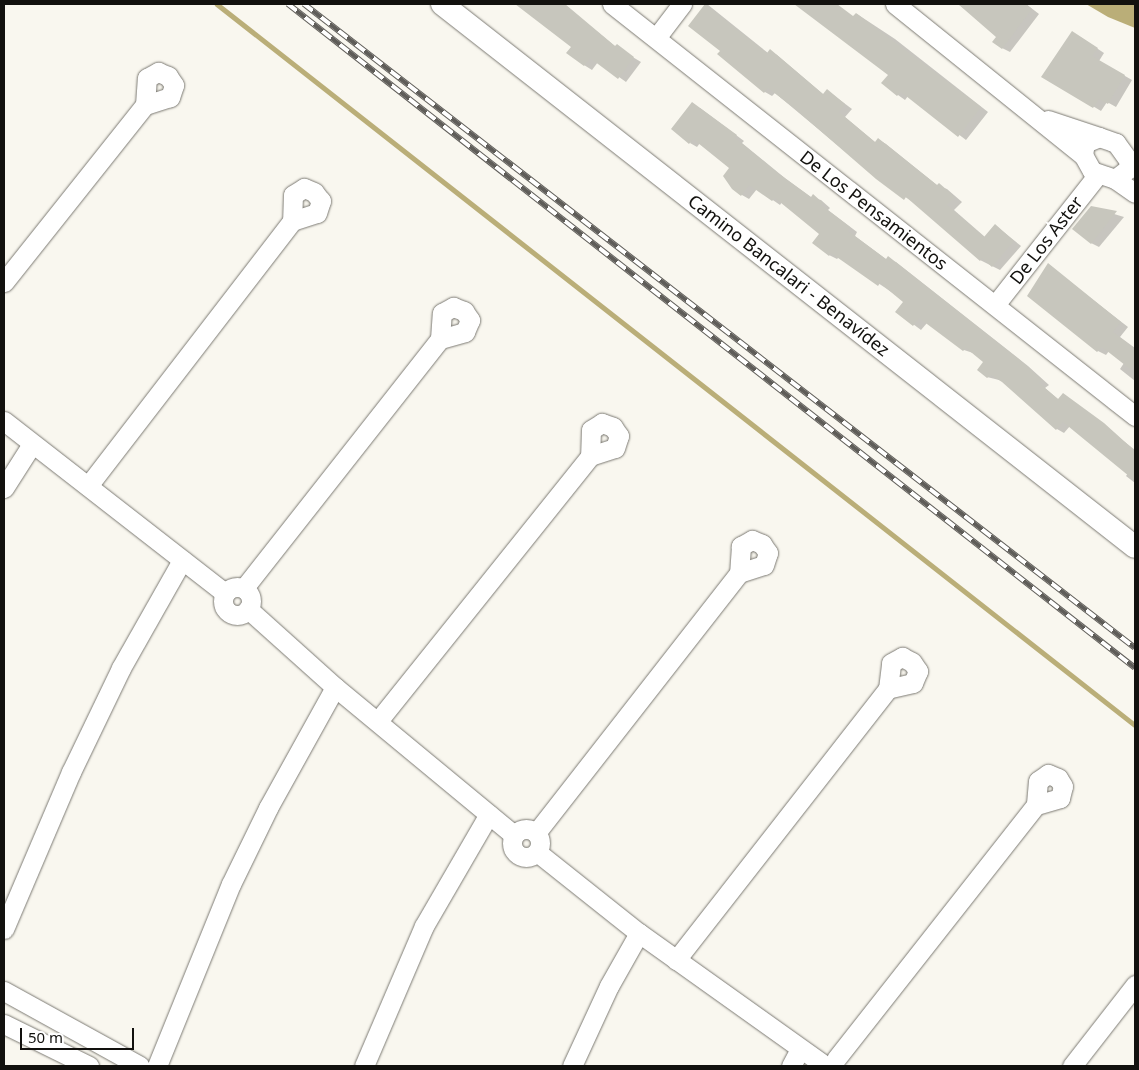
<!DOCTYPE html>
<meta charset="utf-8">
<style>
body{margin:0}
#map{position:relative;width:1139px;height:1070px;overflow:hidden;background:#f9f7ef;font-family:"Noto Sans",sans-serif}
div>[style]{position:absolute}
.water>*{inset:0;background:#baae78}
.shadow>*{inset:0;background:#0003}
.stream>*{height:4.5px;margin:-2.25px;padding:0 2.25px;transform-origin:2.25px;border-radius:2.25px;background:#baae78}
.building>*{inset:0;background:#c7c6bd}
.roads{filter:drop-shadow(0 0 1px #7c7a73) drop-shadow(0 0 1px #7c7a73)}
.minor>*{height:19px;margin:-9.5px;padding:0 9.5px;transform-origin:9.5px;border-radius:9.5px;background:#fff}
.minor>.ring{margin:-9.5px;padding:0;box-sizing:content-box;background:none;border:19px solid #fff;border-radius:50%}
.major>*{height:22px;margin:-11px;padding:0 11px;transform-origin:11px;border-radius:11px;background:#fff}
.rail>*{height:5.5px;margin-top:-2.75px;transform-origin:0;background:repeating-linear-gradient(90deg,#fff 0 11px,#5f5d59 0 22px);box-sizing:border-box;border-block:1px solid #5f5d59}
span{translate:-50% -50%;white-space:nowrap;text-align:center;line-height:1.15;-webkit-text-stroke:4.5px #fff;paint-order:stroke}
.street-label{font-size:18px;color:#12110e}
.frame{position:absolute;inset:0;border:5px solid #12110e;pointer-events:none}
.scale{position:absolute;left:20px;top:1028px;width:114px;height:22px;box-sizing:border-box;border:2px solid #12110e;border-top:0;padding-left:6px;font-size:15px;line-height:18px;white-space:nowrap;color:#12110e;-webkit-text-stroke:4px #fff;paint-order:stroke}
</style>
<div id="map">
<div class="water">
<div style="clip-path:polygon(1086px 4px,1135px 4px,1135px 28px,1108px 17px)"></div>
</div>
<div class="shadow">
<div style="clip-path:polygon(517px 4px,563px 4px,616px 47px,641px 62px,626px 82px,598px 62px,592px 70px,584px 65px,573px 47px)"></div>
<div style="clip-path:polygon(707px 4px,768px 53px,770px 51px,777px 55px,824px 95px,828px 91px,852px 109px,845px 117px,876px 143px,879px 140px,886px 144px,938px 186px,947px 189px,962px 202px,954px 210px,985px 237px,995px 225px,1021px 246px,1000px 270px,980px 260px,913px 202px,877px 178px,775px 93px,772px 96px,765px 92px,722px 51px,689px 26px)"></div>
<div style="clip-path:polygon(797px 4px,833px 4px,854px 18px,857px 14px,895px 39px,988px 112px,966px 140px,908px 96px,905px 100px,898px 95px,883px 83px,890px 74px)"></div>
<div style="clip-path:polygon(958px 4px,1026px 4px,1039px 14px,1010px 52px,1002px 48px,998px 36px,986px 25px)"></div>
<div style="clip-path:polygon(1080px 37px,1104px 53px,1099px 61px,1132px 80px,1116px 107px,1107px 102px,1101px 111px,1043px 76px)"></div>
<div style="clip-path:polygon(700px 108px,744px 141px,742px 143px,786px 179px,812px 198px,821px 200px,830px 208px,828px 210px,857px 232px,855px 236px,887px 260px,896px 262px,1028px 366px,1049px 385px,1045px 388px,1059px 400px,1070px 399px,1135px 450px,1135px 483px,1126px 476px,1128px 473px,1070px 426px,1064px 433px,1057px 429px,1003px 381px,987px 377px,985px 362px,973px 353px,964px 350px,927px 323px,921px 330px,897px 312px,905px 301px,839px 257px,837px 259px,829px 255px,821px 233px,782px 202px,780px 205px,757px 189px,749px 199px,742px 195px,731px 168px,700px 143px,697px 147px,690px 143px)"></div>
<div style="clip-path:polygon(1091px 207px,1124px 217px,1099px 247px,1091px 243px)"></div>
<div style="clip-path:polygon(1048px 265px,1128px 327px,1120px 337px,1135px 348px,1135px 381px,1120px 369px,1124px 363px,1109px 351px,1106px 355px,1098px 351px,1029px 296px)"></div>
</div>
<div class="stream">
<div style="left:217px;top:4px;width:1167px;rotate:38.15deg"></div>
</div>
<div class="building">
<div style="clip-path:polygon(515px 4px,565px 4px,615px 46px,617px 44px,634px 57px,618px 79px,590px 58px,584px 66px,566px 53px,571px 47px)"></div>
<div style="clip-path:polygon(705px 4px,767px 53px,770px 49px,823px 94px,827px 89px,845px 104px,839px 112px,875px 142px,878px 138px,937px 185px,939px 183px,955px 197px,947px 205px,984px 237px,995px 224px,1014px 241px,992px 267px,982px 258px,980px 261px,906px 197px,904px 200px,876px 179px,794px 108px,768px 88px,764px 93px,717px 54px,720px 51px,688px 26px)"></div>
<div style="clip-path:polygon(794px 4px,837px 4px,853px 16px,856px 13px,981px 107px,958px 137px,901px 92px,897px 96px,881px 83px,888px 75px)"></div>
<div style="clip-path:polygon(958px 4px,1026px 4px,1032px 9px,1002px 49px,992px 42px,996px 37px)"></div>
<div style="clip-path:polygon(1072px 31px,1098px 48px,1092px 56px,1125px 75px,1108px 104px,1099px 99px,1093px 108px,1041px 77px)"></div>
<div style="clip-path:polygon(692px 102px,737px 135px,735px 138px,778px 173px,811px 197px,813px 194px,823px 203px,821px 205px,850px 227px,848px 231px,886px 259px,888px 256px,1020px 360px,1042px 380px,1039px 383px,1058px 399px,1063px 393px,1104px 423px,1135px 451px,1135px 481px,1063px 422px,1056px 430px,1002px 382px,991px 375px,987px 378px,977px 370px,983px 362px,966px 348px,963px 351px,919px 318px,913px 326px,895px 312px,903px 302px,880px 283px,878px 286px,831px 253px,829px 256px,812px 243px,819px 234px,775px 198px,772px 201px,749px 185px,741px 196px,732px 189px,723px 176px,729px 168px,693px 139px,689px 144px,671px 129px)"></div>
<div style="clip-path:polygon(1091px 206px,1117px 211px,1091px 244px,1072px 229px)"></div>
<div style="clip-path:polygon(1048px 263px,1121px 322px,1113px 332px,1135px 349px,1135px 363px,1130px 369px,1102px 347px,1097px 352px,1027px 296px)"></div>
</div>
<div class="roads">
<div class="minor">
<div style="left:612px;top:4px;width:666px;rotate:38.23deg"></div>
<div style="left:895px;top:4px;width:241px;rotate:38.8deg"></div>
<div style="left:656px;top:38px;width:43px;rotate:-52.6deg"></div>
<div style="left:1048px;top:120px;width:54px;rotate:18.4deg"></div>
<div style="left:1099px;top:137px;width:18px;rotate:19deg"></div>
<div style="left:1116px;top:143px;width:22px;rotate:54deg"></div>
<div style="left:1129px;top:161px;width:8px;rotate:97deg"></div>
<div style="left:1128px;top:169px;width:16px;rotate:142deg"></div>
<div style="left:1115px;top:179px;width:24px;rotate:-161deg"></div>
<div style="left:1092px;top:171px;width:18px;rotate:-119deg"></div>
<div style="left:1083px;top:155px;width:12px;rotate:-81deg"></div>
<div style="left:1085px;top:143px;width:15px;rotate:-23deg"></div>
<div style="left:1115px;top:179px;width:24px;rotate:35deg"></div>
<div style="left:4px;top:282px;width:226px;rotate:-51.5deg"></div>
<div style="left:145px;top:105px;width:27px;rotate:-86deg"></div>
<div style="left:147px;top:78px;width:13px;rotate:-29deg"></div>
<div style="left:158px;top:72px;width:11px;rotate:22deg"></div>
<div style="left:168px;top:76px;width:11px;rotate:56deg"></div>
<div style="left:174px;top:85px;width:13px;rotate:108deg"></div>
<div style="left:170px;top:97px;width:26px;rotate:162deg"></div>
<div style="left:995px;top:305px;width:167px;rotate:-51.8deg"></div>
<div style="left:4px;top:421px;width:280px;rotate:37.9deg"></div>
<div style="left:88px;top:486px;width:334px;rotate:-52.4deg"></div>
<div style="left:292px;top:221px;width:26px;rotate:-18deg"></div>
<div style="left:317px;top:213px;width:13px;rotate:-72deg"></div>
<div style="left:321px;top:201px;width:11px;rotate:-128deg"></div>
<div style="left:314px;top:192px;width:11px;rotate:-158deg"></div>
<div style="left:304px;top:188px;width:13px;rotate:148deg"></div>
<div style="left:293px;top:195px;width:26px;rotate:92deg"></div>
<div style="left:4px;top:488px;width:52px;rotate:-57.5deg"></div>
<div class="ring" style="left:223px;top:587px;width:9px;height:9px"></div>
<div style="left:244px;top:588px;width:317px;rotate:-51.8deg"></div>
<div style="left:440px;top:339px;width:26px;rotate:-86deg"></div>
<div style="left:442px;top:313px;width:13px;rotate:-29deg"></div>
<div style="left:453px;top:307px;width:12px;rotate:20deg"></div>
<div style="left:464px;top:311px;width:11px;rotate:56deg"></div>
<div style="left:470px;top:320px;width:13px;rotate:113deg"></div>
<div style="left:465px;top:332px;width:26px;rotate:164deg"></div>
<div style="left:248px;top:609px;width:117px;rotate:41.9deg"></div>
<div style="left:335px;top:687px;width:232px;rotate:39.6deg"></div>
<div style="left:378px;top:721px;width:339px;rotate:-51.3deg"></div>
<div style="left:590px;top:456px;width:26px;rotate:-18deg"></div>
<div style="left:615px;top:448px;width:13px;rotate:-72deg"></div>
<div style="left:619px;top:436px;width:11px;rotate:-124deg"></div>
<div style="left:613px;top:427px;width:12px;rotate:-160deg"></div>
<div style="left:602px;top:423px;width:13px;rotate:148deg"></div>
<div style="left:591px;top:430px;width:26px;rotate:92deg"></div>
<div class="ring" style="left:512px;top:829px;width:9px;height:9px"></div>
<div style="left:536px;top:833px;width:330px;rotate:-52deg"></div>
<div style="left:739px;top:573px;width:26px;rotate:-18deg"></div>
<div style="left:764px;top:565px;width:13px;rotate:-72deg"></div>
<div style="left:768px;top:553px;width:11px;rotate:-124deg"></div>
<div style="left:762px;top:544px;width:11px;rotate:-158deg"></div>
<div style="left:752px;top:540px;width:13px;rotate:151deg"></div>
<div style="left:741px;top:546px;width:27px;rotate:94deg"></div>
<div style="left:537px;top:852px;width:130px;rotate:38.5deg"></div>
<div style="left:639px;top:933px;width:224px;rotate:35.5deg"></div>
<div style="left:4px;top:929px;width:171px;rotate:-66.9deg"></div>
<div style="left:71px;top:772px;width:115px;rotate:-64.3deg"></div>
<div style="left:121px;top:668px;width:124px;rotate:-60.5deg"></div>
<div style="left:676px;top:960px;width:344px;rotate:-52deg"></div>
<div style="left:888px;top:689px;width:26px;rotate:-83deg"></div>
<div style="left:891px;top:663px;width:13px;rotate:-29deg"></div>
<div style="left:902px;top:657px;width:11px;rotate:27deg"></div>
<div style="left:912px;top:662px;width:11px;rotate:56deg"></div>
<div style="left:918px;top:671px;width:13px;rotate:113deg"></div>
<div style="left:913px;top:683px;width:26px;rotate:167deg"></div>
<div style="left:4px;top:991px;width:155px;rotate:28.9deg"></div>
<div style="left:4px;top:1024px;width:95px;rotate:26.3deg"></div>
<div style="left:836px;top:1059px;width:323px;rotate:-51.8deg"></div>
<div style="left:1036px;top:805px;width:25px;rotate:-16deg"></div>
<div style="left:1060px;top:798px;width:12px;rotate:-76deg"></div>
<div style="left:1063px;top:786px;width:9px;rotate:-122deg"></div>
<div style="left:1058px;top:778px;width:11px;rotate:-158deg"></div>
<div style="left:1048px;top:774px;width:12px;rotate:145deg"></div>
<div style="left:1038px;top:781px;width:24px;rotate:95deg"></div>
<div style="left:157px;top:1066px;width:196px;rotate:-67.9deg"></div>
<div style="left:231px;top:884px;width:85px;rotate:-64deg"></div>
<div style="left:268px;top:808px;width:138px;rotate:-61deg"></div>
<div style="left:364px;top:1066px;width:152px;rotate:-66.8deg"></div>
<div style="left:424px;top:926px;width:129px;rotate:-59.9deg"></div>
<div style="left:572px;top:1066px;width:88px;rotate:-65.2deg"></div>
<div style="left:609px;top:986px;width:61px;rotate:-60.5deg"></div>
<div style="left:791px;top:1066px;width:17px;rotate:-62deg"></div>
<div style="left:1072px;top:1066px;width:103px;rotate:-52.1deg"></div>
</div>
<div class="major">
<div style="left:442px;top:4px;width:880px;rotate:38.08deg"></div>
</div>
</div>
<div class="rail">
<div style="left:288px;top:4px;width:1076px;rotate:38.09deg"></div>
<div style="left:304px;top:4px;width:1051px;rotate:37.77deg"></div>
</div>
<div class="street-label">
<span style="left:874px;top:210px;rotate:38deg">De Los Pensamientos</span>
<span style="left:1046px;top:240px;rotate:-52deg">De Los Aster</span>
<span style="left:789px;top:275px;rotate:38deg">Camino Bancalari - Benavídez</span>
</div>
<div class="frame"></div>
<div class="scale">50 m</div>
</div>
